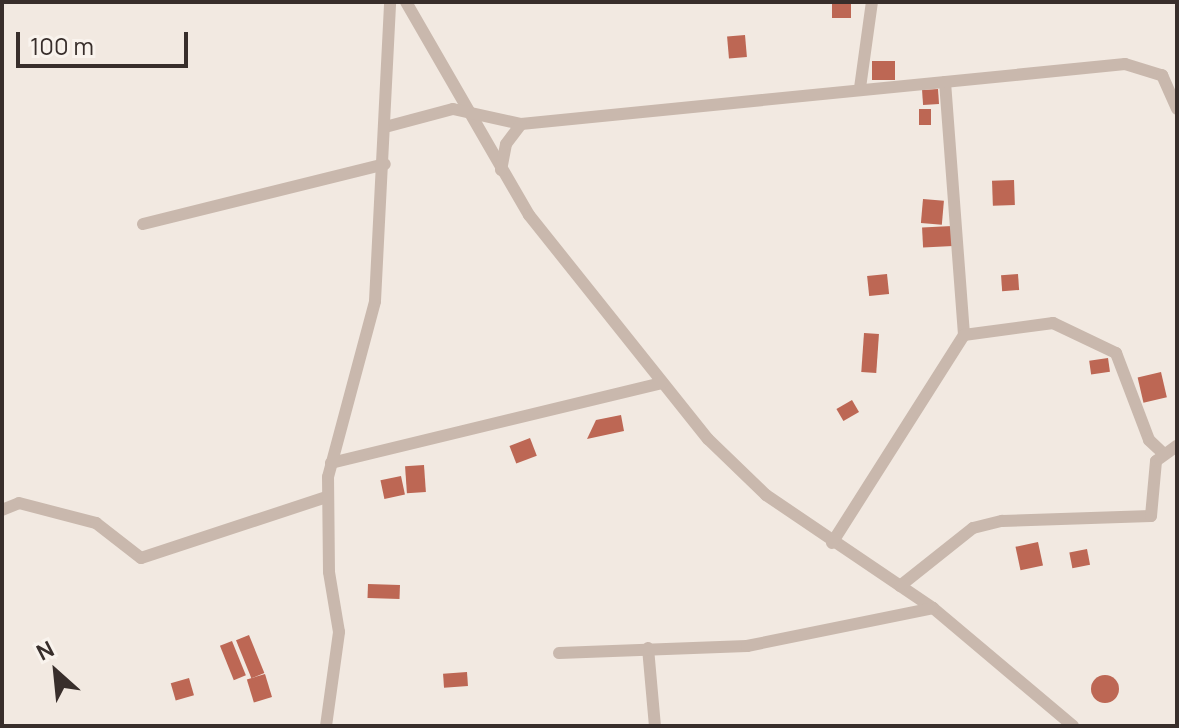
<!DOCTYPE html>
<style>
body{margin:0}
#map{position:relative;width:1179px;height:728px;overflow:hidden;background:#f2e9e1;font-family:Manrope,sans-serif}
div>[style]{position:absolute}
.building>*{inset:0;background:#bd6754;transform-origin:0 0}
.round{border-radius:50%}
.street>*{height:12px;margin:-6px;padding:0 6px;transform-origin:6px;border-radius:6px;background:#c9b8ad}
span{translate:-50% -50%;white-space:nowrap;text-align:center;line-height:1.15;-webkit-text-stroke:7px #f9f3ed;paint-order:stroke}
.frame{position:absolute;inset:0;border:4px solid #382e2b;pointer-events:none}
.north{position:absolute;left:16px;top:632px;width:80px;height:80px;-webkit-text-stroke:6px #f9f3ed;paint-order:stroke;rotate:333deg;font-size:22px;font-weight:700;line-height:32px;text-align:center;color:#382e2b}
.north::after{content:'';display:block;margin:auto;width:28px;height:36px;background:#382e2b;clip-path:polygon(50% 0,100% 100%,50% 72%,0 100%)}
.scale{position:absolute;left:16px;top:32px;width:172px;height:36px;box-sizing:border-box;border:4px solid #382e2b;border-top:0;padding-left:10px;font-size:24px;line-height:28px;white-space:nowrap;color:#382e2b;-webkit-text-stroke:6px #f9f3ed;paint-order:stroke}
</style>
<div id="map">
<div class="building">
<div style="left:832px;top:2px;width:19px;height:16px"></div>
<div style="left:745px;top:35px;width:22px;height:18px;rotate:85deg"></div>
<div style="left:872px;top:61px;width:23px;height:19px"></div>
<div style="left:938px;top:89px;width:15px;height:16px;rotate:86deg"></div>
<div style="left:919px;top:109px;width:12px;height:16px"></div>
<div style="left:1014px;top:180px;width:25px;height:22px;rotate:88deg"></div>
<div style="left:923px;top:199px;width:21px;height:24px;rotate:5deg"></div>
<div style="left:952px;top:226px;width:20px;height:30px;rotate:87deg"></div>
<div style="left:887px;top:274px;width:20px;height:20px;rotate:84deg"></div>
<div style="left:1018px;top:274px;width:16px;height:17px;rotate:86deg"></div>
<div style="left:864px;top:333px;width:15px;height:39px;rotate:4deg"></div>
<div style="left:1108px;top:358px;width:14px;height:19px;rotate:82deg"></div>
<div style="left:1161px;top:372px;width:26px;height:24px;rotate:77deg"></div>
<div style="left:852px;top:400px;width:14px;height:18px;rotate:60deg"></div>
<div style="clip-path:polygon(621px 415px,624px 431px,587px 439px,596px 420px)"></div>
<div style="left:530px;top:438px;width:19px;height:22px;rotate:69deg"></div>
<div style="left:424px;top:465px;width:27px;height:19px;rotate:86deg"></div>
<div style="left:401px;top:476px;width:19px;height:21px;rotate:78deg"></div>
<div style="left:1038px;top:542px;width:24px;height:23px;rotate:78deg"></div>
<div style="left:1087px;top:549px;width:16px;height:18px;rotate:79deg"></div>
<div style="left:368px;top:584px;width:32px;height:14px;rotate:2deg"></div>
<div style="left:249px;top:635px;width:41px;height:14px;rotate:68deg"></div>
<div style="left:232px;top:641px;width:37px;height:13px;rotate:68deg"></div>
<div style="left:467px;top:672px;width:14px;height:24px;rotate:86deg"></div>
<div style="left:265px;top:674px;width:24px;height:19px;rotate:73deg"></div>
<div class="round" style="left:1091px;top:675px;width:28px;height:28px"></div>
<div style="left:189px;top:678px;width:18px;height:19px;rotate:74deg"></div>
</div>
<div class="street">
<div style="left:406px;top:2px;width:246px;rotate:60deg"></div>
<div style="left:529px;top:215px;width:287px;rotate:51.4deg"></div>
<div style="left:708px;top:439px;width:81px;rotate:44deg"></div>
<div style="left:766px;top:495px;width:202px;rotate:34.1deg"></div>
<div style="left:933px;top:608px;width:183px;rotate:40.1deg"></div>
<div style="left:945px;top:82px;width:254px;rotate:85.7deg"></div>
<div style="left:860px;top:88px;width:87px;rotate:-82.1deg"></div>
<div style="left:389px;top:126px;width:66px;rotate:-14.9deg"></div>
<div style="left:453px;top:109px;width:70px;rotate:12.4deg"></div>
<div style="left:521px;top:124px;width:607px;rotate:-5.67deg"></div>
<div style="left:1125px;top:64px;width:39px;rotate:17deg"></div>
<div style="left:1162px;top:75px;width:37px;rotate:66deg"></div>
<div style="left:501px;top:170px;width:26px;rotate:-79deg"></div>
<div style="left:506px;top:144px;width:25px;rotate:-53deg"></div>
<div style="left:143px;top:224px;width:249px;rotate:-13.9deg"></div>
<div style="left:331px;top:463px;width:341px;rotate:-13.6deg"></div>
<div style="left:2px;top:510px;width:18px;rotate:-22deg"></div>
<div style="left:19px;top:503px;width:80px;rotate:14.6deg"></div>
<div style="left:96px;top:523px;width:57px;rotate:37.9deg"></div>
<div style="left:141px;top:558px;width:196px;rotate:-18.2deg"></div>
<div style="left:832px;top:543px;width:246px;rotate:-57.6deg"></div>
<div style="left:964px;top:335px;width:90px;rotate:-7.7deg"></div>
<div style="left:1053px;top:323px;width:70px;rotate:25.5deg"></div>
<div style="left:1116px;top:353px;width:93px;rotate:69.2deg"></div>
<div style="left:1149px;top:440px;width:18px;rotate:43deg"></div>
<div style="left:900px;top:586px;width:93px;rotate:-38.5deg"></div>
<div style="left:973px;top:528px;width:30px;rotate:-14deg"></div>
<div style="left:1002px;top:521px;width:149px;rotate:-1.9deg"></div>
<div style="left:1151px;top:516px;width:55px;rotate:-84.8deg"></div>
<div style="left:1156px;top:461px;width:26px;rotate:-36deg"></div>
<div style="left:648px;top:648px;width:78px;rotate:84.9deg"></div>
<div style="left:559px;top:653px;width:188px;rotate:-2.1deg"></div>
<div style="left:747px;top:646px;width:190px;rotate:-11.5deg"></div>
<div style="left:326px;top:726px;width:95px;rotate:-82.1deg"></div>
<div style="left:339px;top:632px;width:61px;rotate:-99.5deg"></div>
<div style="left:329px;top:572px;width:95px;rotate:-90.6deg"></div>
<div style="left:328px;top:477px;width:182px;rotate:-75deg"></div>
<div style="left:375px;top:301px;width:299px;rotate:-87.1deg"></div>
</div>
<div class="frame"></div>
<div class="north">N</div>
<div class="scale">100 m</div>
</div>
